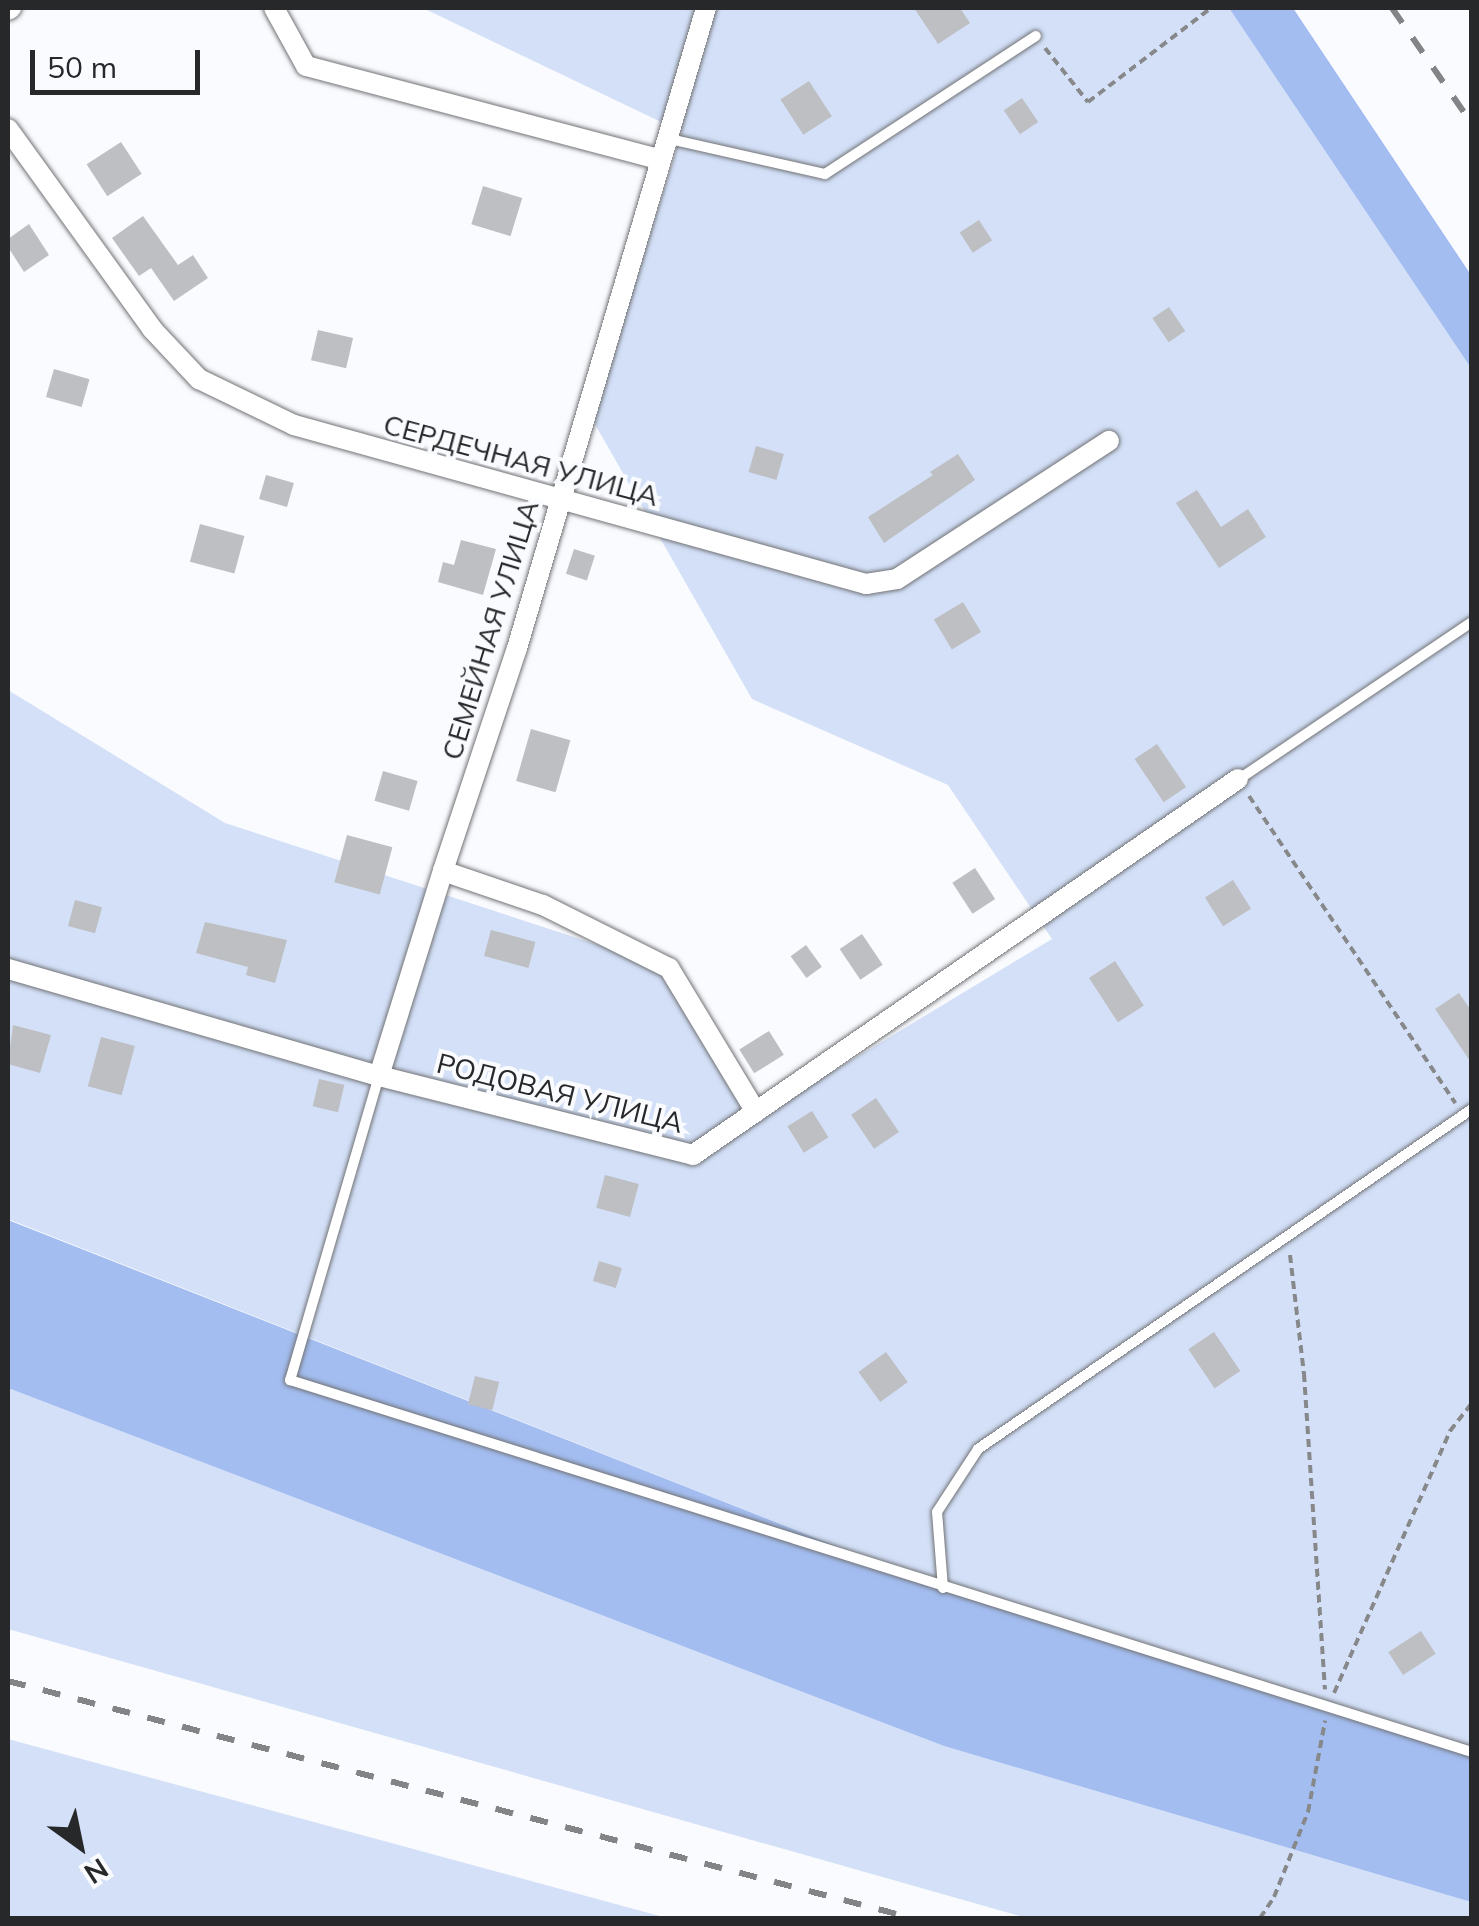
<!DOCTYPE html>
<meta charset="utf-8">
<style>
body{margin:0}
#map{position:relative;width:1479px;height:1926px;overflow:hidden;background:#fafbfe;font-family:Mulish,sans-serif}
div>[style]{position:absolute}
.green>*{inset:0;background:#d3e0f8}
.forest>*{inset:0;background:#a3bdf0}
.building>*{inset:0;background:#bebfc2;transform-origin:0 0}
.path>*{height:4px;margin-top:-2px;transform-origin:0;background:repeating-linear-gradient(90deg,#87888a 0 8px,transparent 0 13px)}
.roads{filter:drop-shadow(0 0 2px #727376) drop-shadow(0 0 2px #727376)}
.service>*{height:10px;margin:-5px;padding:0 5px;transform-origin:5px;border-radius:5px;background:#fff}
.minor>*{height:20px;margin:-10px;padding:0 10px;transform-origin:10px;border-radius:10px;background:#fff}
.rail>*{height:6px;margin-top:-3px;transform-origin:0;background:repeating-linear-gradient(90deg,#838486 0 18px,transparent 0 36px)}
span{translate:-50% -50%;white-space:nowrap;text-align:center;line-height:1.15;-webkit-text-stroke:8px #fafbfe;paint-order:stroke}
.street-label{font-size:28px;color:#272829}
.frame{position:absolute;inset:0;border:10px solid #272829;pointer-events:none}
.north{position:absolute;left:30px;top:1796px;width:100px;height:100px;-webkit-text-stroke:8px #fafbfe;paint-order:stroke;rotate:147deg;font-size:28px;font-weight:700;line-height:40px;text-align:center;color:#272829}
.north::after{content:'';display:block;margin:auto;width:35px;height:45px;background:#272829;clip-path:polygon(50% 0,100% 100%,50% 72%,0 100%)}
.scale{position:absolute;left:30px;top:50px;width:170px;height:45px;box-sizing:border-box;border:5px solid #272829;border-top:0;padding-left:12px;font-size:30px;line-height:35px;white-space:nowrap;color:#272829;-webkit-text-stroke:8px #fafbfe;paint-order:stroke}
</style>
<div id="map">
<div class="green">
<div style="clip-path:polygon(423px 8px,1229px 8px,1471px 368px,1471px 1753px,943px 1588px,8px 1219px,8px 690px,225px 823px,669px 968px,759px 1116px,1052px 939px,948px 785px,752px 699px,592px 419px,682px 132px)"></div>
<div style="clip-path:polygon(8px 1388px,944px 1746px,1471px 1902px,1471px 1918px,1027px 1918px,8px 1629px)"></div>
<div style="clip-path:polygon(8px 1739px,667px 1918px,8px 1918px)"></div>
</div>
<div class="forest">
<div style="clip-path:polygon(1229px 8px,1293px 8px,1471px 275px,1471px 368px)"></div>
<div style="clip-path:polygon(8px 1220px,943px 1588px,1471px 1753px,1471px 1902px,944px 1746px,8px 1388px)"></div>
</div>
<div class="building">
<div style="clip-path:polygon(914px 8px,960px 8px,970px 23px,938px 44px)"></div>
<div style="left:809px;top:81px;width:42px;height:34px;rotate:57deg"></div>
<div style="left:1022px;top:98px;width:29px;height:22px;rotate:56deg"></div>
<div style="left:121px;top:142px;width:38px;height:41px;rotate:57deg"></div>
<div style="left:483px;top:186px;width:41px;height:40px;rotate:17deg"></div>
<div style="clip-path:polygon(143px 216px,178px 265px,193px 255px,208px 278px,174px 301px,151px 268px,139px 276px,112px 238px)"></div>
<div style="left:979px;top:220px;width:24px;height:23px;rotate:57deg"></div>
<div style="clip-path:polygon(29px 224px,49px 255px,24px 272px,8px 247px,8px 239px)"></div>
<div style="left:1169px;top:307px;width:29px;height:20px;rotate:56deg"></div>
<div style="left:318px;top:330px;width:36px;height:31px;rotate:13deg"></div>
<div style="left:54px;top:369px;width:37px;height:29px;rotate:16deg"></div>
<div style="left:756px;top:446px;width:29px;height:27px;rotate:16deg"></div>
<div style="clip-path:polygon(958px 454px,975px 480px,884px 543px,868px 517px,933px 475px,930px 472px)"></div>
<div style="left:266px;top:475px;width:29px;height:25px;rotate:16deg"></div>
<div style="clip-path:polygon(1197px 490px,1221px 527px,1248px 509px,1266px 537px,1219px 568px,1176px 503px)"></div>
<div style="left:200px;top:524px;width:46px;height:39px;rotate:15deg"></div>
<div style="clip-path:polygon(461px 540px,496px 549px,483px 595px,438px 582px,443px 562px,454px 565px)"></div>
<div style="left:574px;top:549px;width:22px;height:26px;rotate:18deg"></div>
<div style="left:963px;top:602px;width:35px;height:34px;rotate:59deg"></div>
<div style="left:531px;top:729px;width:41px;height:54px;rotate:16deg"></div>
<div style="left:1157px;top:744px;width:52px;height:27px;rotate:56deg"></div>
<div style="left:383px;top:771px;width:36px;height:31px;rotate:16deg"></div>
<div style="left:347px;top:835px;width:47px;height:49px;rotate:15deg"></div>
<div style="left:975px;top:868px;width:37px;height:27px;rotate:57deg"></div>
<div style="left:1233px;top:880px;width:34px;height:33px;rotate:58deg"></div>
<div style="left:75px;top:900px;width:28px;height:27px;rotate:15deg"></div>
<div style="clip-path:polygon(205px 922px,287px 940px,275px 983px,246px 975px,248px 967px,196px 953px)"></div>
<div style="left:491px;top:930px;width:46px;height:27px;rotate:15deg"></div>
<div style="left:862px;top:934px;width:37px;height:27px;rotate:56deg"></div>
<div style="left:806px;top:945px;width:27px;height:19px;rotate:54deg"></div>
<div style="left:1115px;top:961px;width:53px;height:31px;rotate:57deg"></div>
<div style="clip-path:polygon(1459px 993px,1472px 1012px,1472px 1064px,1435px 1009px)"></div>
<div style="clip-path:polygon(13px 1025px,51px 1035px,40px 1073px,8px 1064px)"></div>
<div style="left:769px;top:1031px;width:28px;height:35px;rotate:58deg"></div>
<div style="left:101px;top:1037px;width:35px;height:51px;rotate:15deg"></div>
<div style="left:319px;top:1079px;width:26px;height:28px;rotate:13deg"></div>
<div style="left:876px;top:1098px;width:41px;height:30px;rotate:56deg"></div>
<div style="left:812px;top:1111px;width:31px;height:29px;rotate:58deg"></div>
<div style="left:605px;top:1175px;width:35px;height:34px;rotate:15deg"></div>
<div style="left:599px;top:1261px;width:24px;height:21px;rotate:17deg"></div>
<div style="left:1214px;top:1332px;width:47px;height:31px;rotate:56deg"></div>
<div style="left:886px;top:1352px;width:37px;height:34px;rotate:54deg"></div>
<div style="left:475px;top:1376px;width:25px;height:29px;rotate:14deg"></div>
<div style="left:1421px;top:1631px;width:27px;height:39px;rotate:57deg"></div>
</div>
<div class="path">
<div style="left:1045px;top:48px;width:69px;rotate:51.5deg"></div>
<div style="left:1088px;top:102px;width:155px;rotate:-37.4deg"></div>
<div style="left:1249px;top:796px;width:370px;rotate:56.1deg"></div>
<div style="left:1290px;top:1255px;width:120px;rotate:83.3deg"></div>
<div style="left:1304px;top:1374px;width:316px;rotate:86.2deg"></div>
<div style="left:1334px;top:1693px;width:287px;rotate:-66.1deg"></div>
<div style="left:1450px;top:1431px;width:36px;rotate:-52deg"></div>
<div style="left:1260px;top:1918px;width:25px;rotate:-56deg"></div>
<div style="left:1274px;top:1897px;width:92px;rotate:-68.2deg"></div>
<div style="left:1308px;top:1812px;width:93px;rotate:-79.4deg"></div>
</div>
<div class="roads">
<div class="service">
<div style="left:665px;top:138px;width:164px;rotate:12.7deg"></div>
<div style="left:825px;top:174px;width:252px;rotate:-33.2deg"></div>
<div style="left:1239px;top:779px;width:281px;rotate:-34deg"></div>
<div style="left:379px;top:1076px;width:317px;rotate:106.3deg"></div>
<div style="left:290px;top:1380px;width:1239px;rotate:17.47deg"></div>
<div style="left:943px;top:1588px;width:76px;rotate:-94.5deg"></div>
<div style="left:937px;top:1512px;width:75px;rotate:-56.9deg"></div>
<div style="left:978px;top:1449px;width:600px;rotate:-34.54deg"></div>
</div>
<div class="minor">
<div style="left:274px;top:8px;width:66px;rotate:61.1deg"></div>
<div style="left:306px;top:66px;width:364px;rotate:14.8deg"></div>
<div style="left:706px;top:8px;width:667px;rotate:106.45deg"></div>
<div style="left:517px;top:648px;width:235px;rotate:108.4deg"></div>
<div style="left:443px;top:871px;width:106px;rotate:18.8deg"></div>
<div style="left:543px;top:905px;width:141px;rotate:26.6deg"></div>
<div style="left:669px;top:968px;width:168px;rotate:58.9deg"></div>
<div style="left:8px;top:10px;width:4px;rotate:-34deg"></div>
<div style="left:8px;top:129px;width:246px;rotate:54.2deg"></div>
<div style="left:152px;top:329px;width:69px;rotate:46.8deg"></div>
<div style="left:199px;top:379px;width:106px;rotate:25.8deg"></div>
<div style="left:294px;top:425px;width:594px;rotate:15.53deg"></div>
<div style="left:866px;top:584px;width:31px;rotate:-9deg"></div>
<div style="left:897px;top:579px;width:253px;rotate:-33.1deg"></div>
<div style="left:8px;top:969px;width:386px;rotate:16.1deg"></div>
<div style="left:379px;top:1076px;width:324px;rotate:14.1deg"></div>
<div style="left:693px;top:1155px;width:662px;rotate:-34.6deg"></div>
<div style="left:379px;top:1076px;width:215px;rotate:-72.7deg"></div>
</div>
</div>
<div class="rail">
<div style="left:1392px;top:8px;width:141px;rotate:55.4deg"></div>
<div style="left:8px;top:1681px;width:935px;rotate:14.69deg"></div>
</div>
<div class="street-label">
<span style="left:521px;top:460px;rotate:15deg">СЕРДЕЧНАЯ УЛИЦА</span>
<span style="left:490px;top:630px;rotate:-73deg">СЕМЕЙНАЯ УЛИЦА</span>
<span style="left:560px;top:1093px;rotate:14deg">РОДОВАЯ УЛИЦА</span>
</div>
<div class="frame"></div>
<div class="north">N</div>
<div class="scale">50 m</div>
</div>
